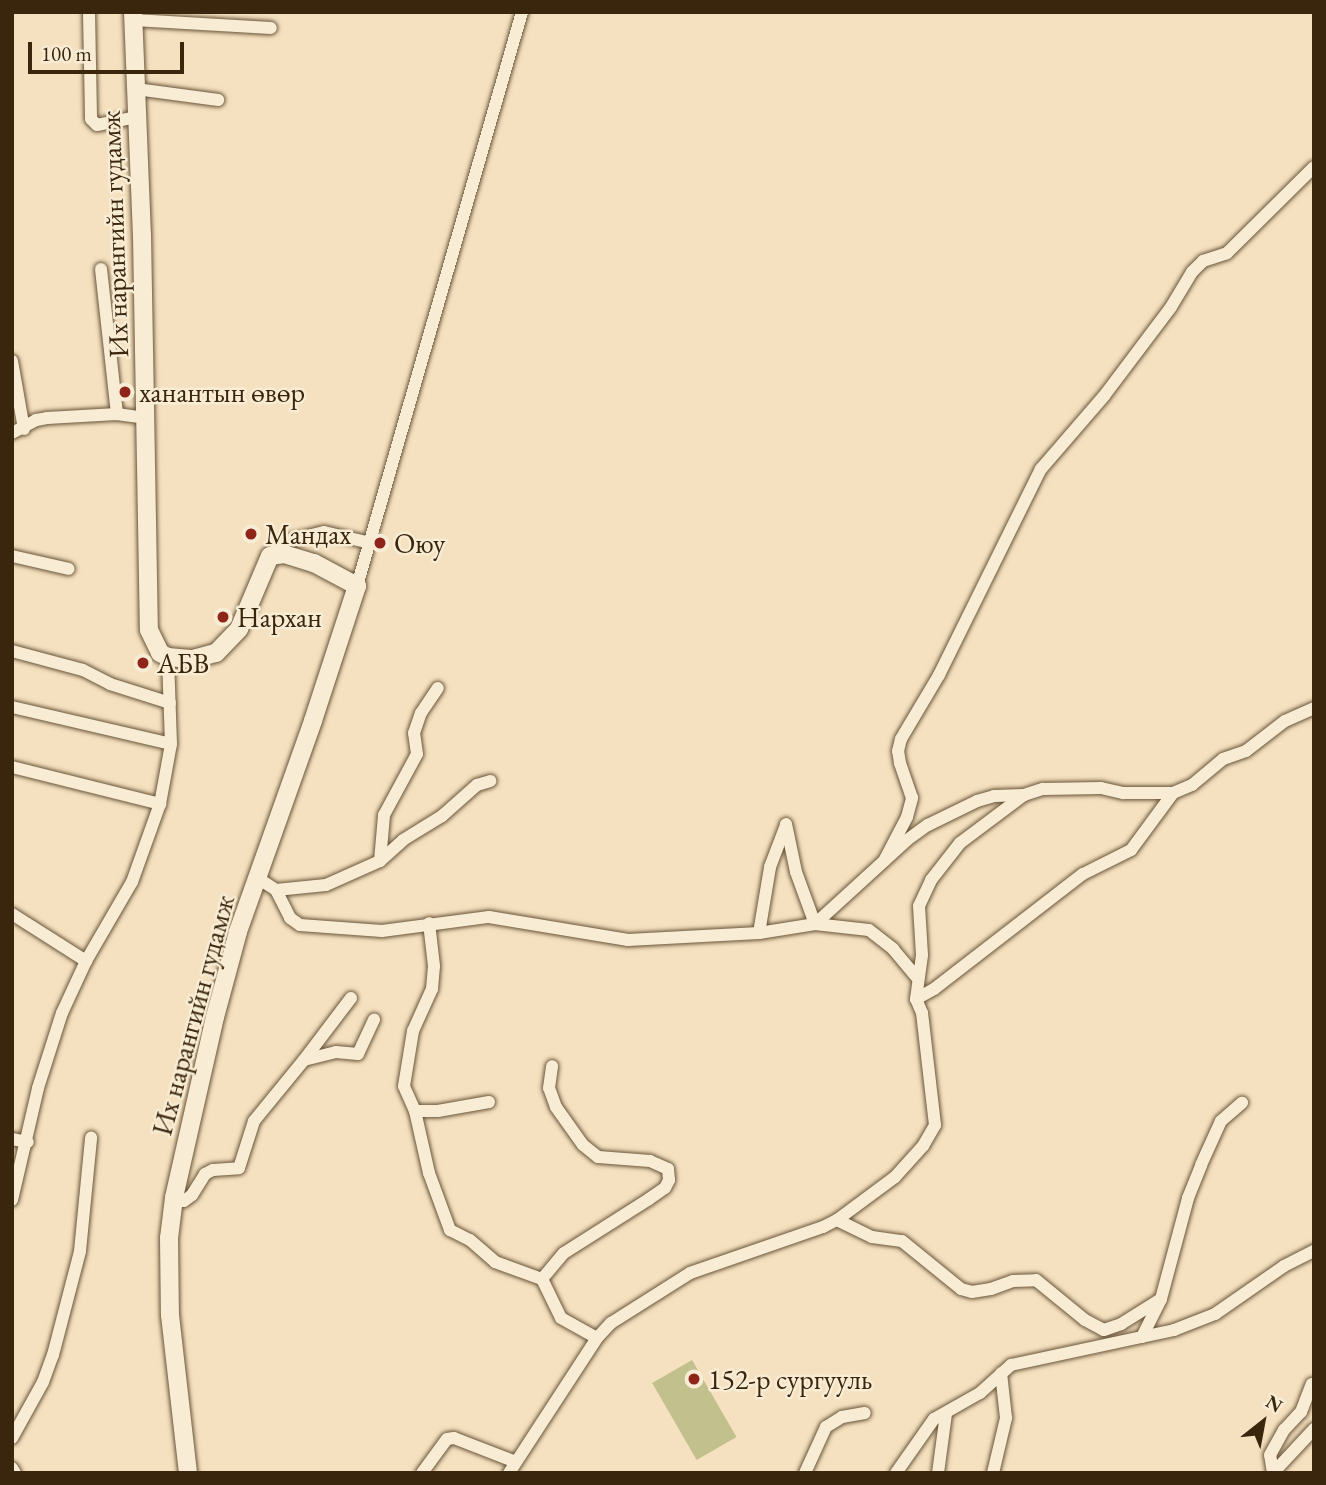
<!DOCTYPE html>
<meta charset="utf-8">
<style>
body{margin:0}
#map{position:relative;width:1326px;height:1485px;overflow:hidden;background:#f5e1bf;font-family:"EB Garamond",serif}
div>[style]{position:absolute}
.green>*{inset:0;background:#c2c18d;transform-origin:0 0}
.roads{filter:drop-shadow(0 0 2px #69553a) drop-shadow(0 0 2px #69553a)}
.minor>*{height:12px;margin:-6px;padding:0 6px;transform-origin:6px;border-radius:6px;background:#f8ecd5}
.secondary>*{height:18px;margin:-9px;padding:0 9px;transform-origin:9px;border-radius:9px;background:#f8ecd5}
.dots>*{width:19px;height:19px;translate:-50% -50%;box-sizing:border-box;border:4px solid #f8ecd5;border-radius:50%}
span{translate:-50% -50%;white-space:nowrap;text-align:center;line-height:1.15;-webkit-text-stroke:5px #f8ecd5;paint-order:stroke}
.street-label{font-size:28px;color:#3a260d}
.poi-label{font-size:28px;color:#3a260d}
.left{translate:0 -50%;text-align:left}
.frame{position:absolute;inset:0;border:14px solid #3a260d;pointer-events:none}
.north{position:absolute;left:1228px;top:1387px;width:70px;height:70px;-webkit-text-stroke:5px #f8ecd5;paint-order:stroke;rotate:31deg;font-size:19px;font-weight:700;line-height:28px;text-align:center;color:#3a260d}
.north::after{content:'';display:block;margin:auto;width:24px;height:32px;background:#3a260d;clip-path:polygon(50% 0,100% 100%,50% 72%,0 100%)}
.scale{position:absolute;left:28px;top:42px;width:156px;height:32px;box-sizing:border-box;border:4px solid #3a260d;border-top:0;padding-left:9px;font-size:21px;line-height:24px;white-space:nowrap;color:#3a260d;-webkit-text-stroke:5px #f8ecd5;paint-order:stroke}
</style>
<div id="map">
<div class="green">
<div style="left:692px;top:1360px;width:89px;height:46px;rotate:60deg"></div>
</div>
<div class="roads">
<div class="minor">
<div style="left:89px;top:12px;width:107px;rotate:88.9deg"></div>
<div style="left:91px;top:119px;width:8px;rotate:45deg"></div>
<div style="left:97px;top:125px;width:41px;rotate:-11.3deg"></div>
<div style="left:134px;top:20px;width:137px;rotate:3.3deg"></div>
<div style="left:136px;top:89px;width:83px;rotate:7.6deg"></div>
<div style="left:101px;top:269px;width:146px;rotate:83.7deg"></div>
<div style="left:12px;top:361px;width:69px;rotate:80deg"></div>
<div style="left:12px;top:433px;width:27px;rotate:-28deg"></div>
<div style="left:36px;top:420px;width:11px;rotate:-10deg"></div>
<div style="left:47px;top:418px;width:70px;rotate:-3.3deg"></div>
<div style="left:117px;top:414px;width:28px;rotate:8deg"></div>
<div style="left:12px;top:556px;width:58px;rotate:12.8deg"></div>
<div style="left:270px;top:556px;width:19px;rotate:-47deg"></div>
<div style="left:283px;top:542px;width:42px;rotate:-13.7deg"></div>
<div style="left:324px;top:532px;width:47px;rotate:13.4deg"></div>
<div style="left:357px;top:586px;width:597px;rotate:-73.96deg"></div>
<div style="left:12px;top:651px;width:73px;rotate:15deg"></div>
<div style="left:83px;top:670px;width:30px;rotate:27deg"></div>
<div style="left:110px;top:684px;width:63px;rotate:17.6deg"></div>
<div style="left:12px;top:707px;width:163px;rotate:13.1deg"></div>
<div style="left:12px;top:767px;width:153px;rotate:14deg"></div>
<div style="left:786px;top:824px;width:49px;rotate:78.2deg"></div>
<div style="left:796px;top:872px;width:55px;rotate:69.9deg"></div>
<div style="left:815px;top:924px;width:54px;rotate:6.3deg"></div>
<div style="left:869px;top:930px;width:31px;rotate:38deg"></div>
<div style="left:893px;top:949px;width:39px;rotate:50deg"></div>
<div style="left:380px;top:861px;width:31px;rotate:-42deg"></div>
<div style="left:403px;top:840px;width:46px;rotate:-31.6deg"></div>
<div style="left:442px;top:816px;width:47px;rotate:-41.5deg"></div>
<div style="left:477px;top:785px;width:14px;rotate:-17deg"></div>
<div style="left:884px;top:861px;width:50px;rotate:-62.4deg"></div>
<div style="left:907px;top:817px;width:20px;rotate:-75deg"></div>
<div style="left:912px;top:798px;width:37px;rotate:-109deg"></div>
<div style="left:900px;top:763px;width:12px;rotate:-99deg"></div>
<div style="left:898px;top:751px;width:12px;rotate:-76deg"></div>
<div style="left:901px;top:739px;width:74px;rotate:-59.3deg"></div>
<div style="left:939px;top:675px;width:230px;rotate:-63.7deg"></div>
<div style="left:1041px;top:469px;width:96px;rotate:-49.2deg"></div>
<div style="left:1104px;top:396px;width:111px;rotate:-53deg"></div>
<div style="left:1171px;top:307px;width:41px;rotate:-59deg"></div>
<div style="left:1192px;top:272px;width:16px;rotate:-45deg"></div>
<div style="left:1203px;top:261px;width:25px;rotate:-18deg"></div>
<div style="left:1227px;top:253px;width:122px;rotate:-44.7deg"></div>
<div style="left:256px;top:877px;width:24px;rotate:33deg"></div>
<div style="left:276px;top:890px;width:50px;rotate:-5.7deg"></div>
<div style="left:326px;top:885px;width:59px;rotate:-24deg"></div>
<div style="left:380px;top:861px;width:46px;rotate:-85deg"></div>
<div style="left:384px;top:815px;width:69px;rotate:-61.6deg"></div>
<div style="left:417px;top:754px;width:21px;rotate:-98deg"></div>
<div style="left:414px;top:733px;width:21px;rotate:-71deg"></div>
<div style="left:421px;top:713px;width:30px;rotate:-56deg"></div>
<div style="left:276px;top:890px;width:31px;rotate:63deg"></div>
<div style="left:290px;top:918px;width:12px;rotate:35deg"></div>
<div style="left:300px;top:925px;width:82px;rotate:4.2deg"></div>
<div style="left:382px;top:931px;width:108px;rotate:-7.5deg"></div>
<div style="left:489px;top:917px;width:141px;rotate:9.4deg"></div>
<div style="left:628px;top:940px;width:131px;rotate:-3.1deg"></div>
<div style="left:759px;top:933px;width:57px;rotate:-9.1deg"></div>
<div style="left:815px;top:924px;width:125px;rotate:-42.4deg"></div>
<div style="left:907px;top:840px;width:26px;rotate:-36deg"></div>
<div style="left:928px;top:825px;width:55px;rotate:-26.1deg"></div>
<div style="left:977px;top:801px;width:18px;rotate:-16deg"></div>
<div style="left:994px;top:796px;width:30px;rotate:-2deg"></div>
<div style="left:12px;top:914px;width:88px;rotate:32.4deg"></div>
<div style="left:759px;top:933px;width:67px;rotate:-80.5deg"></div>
<div style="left:770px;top:867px;width:45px;rotate:-69.1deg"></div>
<div style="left:351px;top:998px;width:78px;rotate:127.2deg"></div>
<div style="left:304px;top:1060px;width:33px;rotate:-14deg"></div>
<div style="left:336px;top:1052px;width:22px;rotate:5deg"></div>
<div style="left:358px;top:1054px;width:38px;rotate:-65deg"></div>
<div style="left:916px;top:999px;width:21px;rotate:-29deg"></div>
<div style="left:934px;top:989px;width:188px;rotate:-37.7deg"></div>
<div style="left:1083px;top:874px;width:54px;rotate:-26.6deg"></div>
<div style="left:1131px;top:850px;width:71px;rotate:-53.6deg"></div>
<div style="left:489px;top:1102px;width:52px;rotate:170deg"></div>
<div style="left:438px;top:1111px;width:23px;rotate:180deg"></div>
<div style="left:415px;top:1111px;width:64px;rotate:77.3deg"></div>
<div style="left:429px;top:1173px;width:61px;rotate:69.8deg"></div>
<div style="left:450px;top:1230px;width:22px;rotate:27deg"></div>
<div style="left:470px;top:1240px;width:33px;rotate:41deg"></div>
<div style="left:495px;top:1262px;width:50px;rotate:19.9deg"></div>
<div style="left:542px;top:1279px;width:43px;rotate:64deg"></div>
<div style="left:561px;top:1318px;width:41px;rotate:29.1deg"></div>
<div style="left:415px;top:1111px;width:27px;rotate:-114deg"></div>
<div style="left:404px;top:1086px;width:56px;rotate:-80.7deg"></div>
<div style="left:413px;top:1031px;width:46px;rotate:-65.7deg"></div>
<div style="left:432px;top:989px;width:23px;rotate:-85deg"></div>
<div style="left:434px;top:966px;width:43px;rotate:-96.6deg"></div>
<div style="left:12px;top:1139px;width:16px;rotate:11deg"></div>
<div style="left:174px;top:1198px;width:10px;rotate:17deg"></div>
<div style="left:184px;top:1201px;width:10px;rotate:-37deg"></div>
<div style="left:192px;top:1195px;width:25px;rotate:-58deg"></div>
<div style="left:205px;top:1174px;width:9px;rotate:-27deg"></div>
<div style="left:213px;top:1170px;width:26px;rotate:-4deg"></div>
<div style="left:239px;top:1168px;width:49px;rotate:-72.3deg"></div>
<div style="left:254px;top:1121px;width:79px;rotate:-50.7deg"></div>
<div style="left:12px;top:1200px;width:115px;rotate:-76.9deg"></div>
<div style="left:38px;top:1088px;width:79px;rotate:-72.3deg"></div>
<div style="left:62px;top:1013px;width:57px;rotate:-65.2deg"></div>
<div style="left:86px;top:961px;width:91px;rotate:-59.8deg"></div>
<div style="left:132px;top:882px;width:83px;rotate:-70.3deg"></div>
<div style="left:160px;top:804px;width:61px;rotate:-79.6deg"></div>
<div style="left:171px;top:744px;width:87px;rotate:-92deg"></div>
<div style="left:837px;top:1220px;width:39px;rotate:26deg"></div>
<div style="left:872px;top:1237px;width:30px;rotate:8deg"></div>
<div style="left:902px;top:1241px;width:76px;rotate:39.1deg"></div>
<div style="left:961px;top:1289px;width:11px;rotate:15deg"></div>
<div style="left:972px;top:1292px;width:19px;rotate:-9deg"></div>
<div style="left:991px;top:1289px;width:23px;rotate:-20deg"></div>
<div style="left:1013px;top:1281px;width:23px;rotate:-2deg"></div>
<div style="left:1036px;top:1280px;width:63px;rotate:39.2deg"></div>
<div style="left:1085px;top:1320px;width:21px;rotate:28deg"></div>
<div style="left:1104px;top:1330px;width:18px;rotate:-19deg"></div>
<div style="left:1121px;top:1324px;width:47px;rotate:-32deg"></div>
<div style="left:542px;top:1279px;width:34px;rotate:-50deg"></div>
<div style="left:564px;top:1253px;width:101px;rotate:-32.4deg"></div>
<div style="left:649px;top:1199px;width:19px;rotate:-35deg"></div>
<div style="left:665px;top:1188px;width:9px;rotate:-63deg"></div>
<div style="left:669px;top:1180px;width:11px;rotate:-95deg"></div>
<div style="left:668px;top:1169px;width:20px;rotate:-156deg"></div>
<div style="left:650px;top:1161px;width:52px;rotate:-175.6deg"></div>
<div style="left:598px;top:1157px;width:19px;rotate:-141deg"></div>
<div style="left:583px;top:1145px;width:47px;rotate:-125.4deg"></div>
<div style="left:556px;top:1107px;width:20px;rotate:-110deg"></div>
<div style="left:549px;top:1088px;width:22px;rotate:-82deg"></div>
<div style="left:1142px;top:1337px;width:42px;rotate:-63.4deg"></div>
<div style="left:1161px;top:1299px;width:105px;rotate:-75deg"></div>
<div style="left:1188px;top:1198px;width:35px;rotate:-68deg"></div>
<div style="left:1201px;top:1165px;width:48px;rotate:-65.6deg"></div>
<div style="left:1221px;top:1121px;width:28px;rotate:-41deg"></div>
<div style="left:12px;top:1438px;width:64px;rotate:-61deg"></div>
<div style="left:43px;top:1382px;width:29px;rotate:-70deg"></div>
<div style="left:53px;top:1355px;width:107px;rotate:-75.4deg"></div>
<div style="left:80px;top:1251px;width:114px;rotate:-84.4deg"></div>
<div style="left:12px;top:1468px;width:6px;rotate:59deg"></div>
<div style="left:422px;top:1473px;width:42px;rotate:-53.7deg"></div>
<div style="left:447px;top:1439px;width:7px;rotate:-8deg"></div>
<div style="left:454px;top:1438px;width:66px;rotate:21.2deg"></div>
<div style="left:509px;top:1473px;width:161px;rotate:-56.9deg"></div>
<div style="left:597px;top:1338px;width:21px;rotate:-47deg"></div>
<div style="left:611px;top:1323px;width:93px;rotate:-32.3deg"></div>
<div style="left:690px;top:1273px;width:141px;rotate:-19.1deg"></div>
<div style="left:823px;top:1227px;width:16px;rotate:-27deg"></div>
<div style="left:837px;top:1220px;width:72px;rotate:-36.6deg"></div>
<div style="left:895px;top:1177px;width:42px;rotate:-47.9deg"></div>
<div style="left:923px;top:1146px;width:24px;rotate:-60deg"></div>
<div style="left:935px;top:1125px;width:113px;rotate:-96.6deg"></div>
<div style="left:922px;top:1013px;width:15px;rotate:-113deg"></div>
<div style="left:916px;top:999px;width:44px;rotate:-82.2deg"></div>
<div style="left:922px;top:955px;width:49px;rotate:-93.5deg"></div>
<div style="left:919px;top:906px;width:29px;rotate:-65deg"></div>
<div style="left:931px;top:880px;width:47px;rotate:-51.9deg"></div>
<div style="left:960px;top:843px;width:80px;rotate:-36.9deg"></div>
<div style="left:1024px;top:795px;width:20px;rotate:-18deg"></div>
<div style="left:1043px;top:789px;width:58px;rotate:-1deg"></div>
<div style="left:1101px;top:788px;width:23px;rotate:13deg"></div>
<div style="left:1123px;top:793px;width:50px"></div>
<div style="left:1173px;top:793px;width:21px;rotate:-23deg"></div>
<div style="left:1192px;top:785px;width:40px;rotate:-40deg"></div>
<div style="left:1223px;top:759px;width:24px;rotate:-19deg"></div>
<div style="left:1246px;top:751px;width:49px;rotate:-37.6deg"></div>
<div style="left:1285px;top:721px;width:32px;rotate:-24deg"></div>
<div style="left:805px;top:1473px;width:51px;rotate:-65.5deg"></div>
<div style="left:826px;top:1427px;width:19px;rotate:-32deg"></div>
<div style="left:842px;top:1417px;width:23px;rotate:-10deg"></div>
<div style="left:896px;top:1473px;width:66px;rotate:-54.9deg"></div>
<div style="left:934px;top:1419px;width:53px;rotate:-29.5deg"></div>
<div style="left:980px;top:1393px;width:42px;rotate:-42.1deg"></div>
<div style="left:1011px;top:1365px;width:167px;rotate:-12.1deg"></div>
<div style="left:1174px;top:1330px;width:44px;rotate:-21.3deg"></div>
<div style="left:1215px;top:1314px;width:84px;rotate:-34.8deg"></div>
<div style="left:1284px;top:1266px;width:34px;rotate:-27deg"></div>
<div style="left:938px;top:1473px;width:60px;rotate:-82.3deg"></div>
<div style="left:993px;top:1473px;width:57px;rotate:-76.7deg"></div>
<div style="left:1006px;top:1418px;width:45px;rotate:-96.3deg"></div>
<div style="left:1273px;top:1473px;width:18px;rotate:-99deg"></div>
<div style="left:1270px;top:1455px;width:29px;rotate:-61deg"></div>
<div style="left:1284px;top:1430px;width:25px;rotate:-47deg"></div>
<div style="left:1301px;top:1412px;width:30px;rotate:-69deg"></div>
<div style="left:1273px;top:1473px;width:60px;rotate:-47deg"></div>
</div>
<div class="secondary">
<div style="left:133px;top:12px;width:223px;rotate:87.7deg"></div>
<div style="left:142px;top:235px;width:395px;rotate:89deg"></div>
<div style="left:149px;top:630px;width:25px;rotate:64deg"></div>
<div style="left:160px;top:653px;width:9px;rotate:27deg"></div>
<div style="left:168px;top:657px;width:25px;rotate:5deg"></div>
<div style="left:193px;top:659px;width:24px;rotate:-15deg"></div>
<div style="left:216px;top:653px;width:33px;rotate:-46deg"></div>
<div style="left:239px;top:629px;width:79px;rotate:-67deg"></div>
<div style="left:270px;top:556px;width:14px;rotate:-8deg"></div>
<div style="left:284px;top:554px;width:31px;rotate:17deg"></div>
<div style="left:314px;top:563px;width:49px;rotate:28.1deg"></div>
<div style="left:357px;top:586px;width:142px;rotate:108.1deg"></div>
<div style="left:313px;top:721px;width:224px;rotate:109.6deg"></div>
<div style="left:238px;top:932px;width:88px;rotate:105.1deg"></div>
<div style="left:215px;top:1017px;width:186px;rotate:102.8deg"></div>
<div style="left:174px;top:1198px;width:40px;rotate:97.1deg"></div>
<div style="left:169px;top:1238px;width:77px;rotate:89.3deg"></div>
<div style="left:170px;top:1315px;width:159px;rotate:83.5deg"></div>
</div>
</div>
<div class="dots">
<div style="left:125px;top:392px;background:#8f2418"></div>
<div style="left:251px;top:534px;background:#8f2418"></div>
<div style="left:380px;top:543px;background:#8f2418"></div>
<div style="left:223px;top:617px;background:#8f2418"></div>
<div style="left:143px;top:663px;background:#8f2418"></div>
<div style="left:694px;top:1379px;background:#8f2418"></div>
</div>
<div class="street-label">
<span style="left:114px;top:234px;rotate:-92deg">Их нарангийн гудамж</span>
<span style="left:193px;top:1015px;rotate:-75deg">Их нарангийн гудамж</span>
</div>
<div class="poi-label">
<span class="left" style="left:139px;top:392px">ханантын өвөр</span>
<span class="left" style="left:265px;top:534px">Мандах</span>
<span class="left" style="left:394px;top:543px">Оюу</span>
<span class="left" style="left:237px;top:617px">Нархан</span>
<span class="left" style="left:157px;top:663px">АБВ</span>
<span class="left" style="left:708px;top:1379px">152-р сургууль</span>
</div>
<div class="frame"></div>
<div class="north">N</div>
<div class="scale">100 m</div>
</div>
